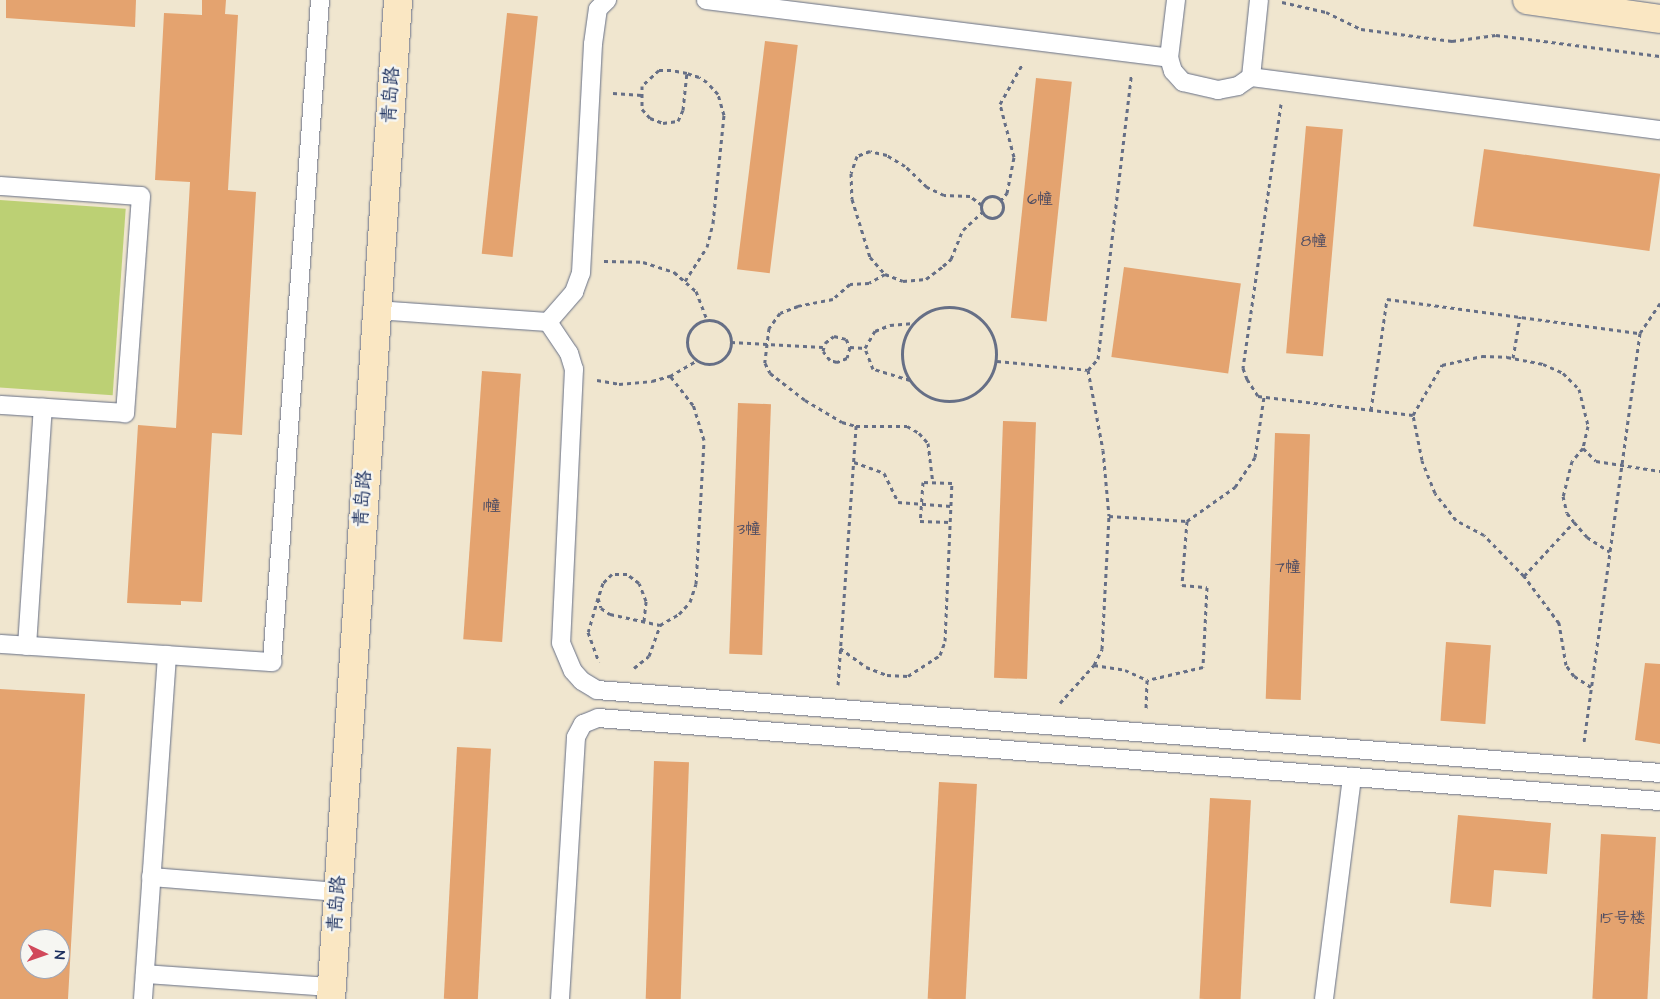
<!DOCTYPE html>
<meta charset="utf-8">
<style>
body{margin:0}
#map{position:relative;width:1660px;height:999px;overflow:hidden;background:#f0e6cf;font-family:"Architects Daughter","LXGW WenKai TC",sans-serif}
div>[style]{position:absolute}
.green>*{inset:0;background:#bcd074;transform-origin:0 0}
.building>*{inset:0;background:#e4a36f;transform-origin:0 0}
.path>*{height:3px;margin-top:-1.5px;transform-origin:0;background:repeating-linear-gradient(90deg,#666f86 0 4px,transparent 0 8px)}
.path>.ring{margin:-1.5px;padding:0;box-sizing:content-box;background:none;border:3px solid #666f86;border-radius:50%}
.roads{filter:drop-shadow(0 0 1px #666f86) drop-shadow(0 0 1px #666f86)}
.lane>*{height:18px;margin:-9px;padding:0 9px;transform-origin:9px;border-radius:9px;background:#fff}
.secondary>*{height:28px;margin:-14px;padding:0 14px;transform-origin:14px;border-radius:14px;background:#fae7c3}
span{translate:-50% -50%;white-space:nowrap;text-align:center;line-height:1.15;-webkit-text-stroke:5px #f6f6f2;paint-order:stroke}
.number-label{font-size:16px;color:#4d4c62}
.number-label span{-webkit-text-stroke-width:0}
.street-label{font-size:19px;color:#1b2f5e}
.north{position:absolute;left:20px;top:929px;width:50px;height:50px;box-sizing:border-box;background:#f6f6f2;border:1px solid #9ea6b7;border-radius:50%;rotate:93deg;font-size:14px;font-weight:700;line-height:20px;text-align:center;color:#1b2f5e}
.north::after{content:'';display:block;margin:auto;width:18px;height:22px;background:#d1495b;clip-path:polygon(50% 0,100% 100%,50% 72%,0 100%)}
</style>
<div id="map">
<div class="green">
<div style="left:0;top:200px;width:126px;height:187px;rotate:4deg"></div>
</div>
<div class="building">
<div style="clip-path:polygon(6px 0,136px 0,135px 27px,6px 18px)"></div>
<div style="clip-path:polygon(202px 0,226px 0,225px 14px,238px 15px,228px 190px,256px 192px,242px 435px,212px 433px,202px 602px,181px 601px,181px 605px,127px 603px,138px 425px,176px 428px,190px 182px,155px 180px,164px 13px,202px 15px)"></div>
<div style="left:507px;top:13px;width:31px;height:242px;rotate:6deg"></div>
<div style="left:765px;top:41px;width:33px;height:230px;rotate:7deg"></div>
<div style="left:1036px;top:78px;width:36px;height:241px;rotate:6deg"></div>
<div style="left:1306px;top:126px;width:37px;height:228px;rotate:5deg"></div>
<div style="left:1484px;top:149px;width:178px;height:78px;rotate:8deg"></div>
<div style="left:1124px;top:267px;width:118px;height:91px;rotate:8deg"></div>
<div style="left:482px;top:371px;width:39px;height:269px;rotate:4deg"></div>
<div style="left:738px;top:403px;width:33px;height:251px;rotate:2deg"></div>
<div style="left:1003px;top:421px;width:33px;height:257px;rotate:2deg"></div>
<div style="left:1275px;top:433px;width:35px;height:266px;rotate:2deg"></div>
<div style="left:1446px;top:642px;width:45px;height:79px;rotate:4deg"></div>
<div style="clip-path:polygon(1645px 663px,1660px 664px,1660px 744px,1635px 740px)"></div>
<div style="clip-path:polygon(evenodd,0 689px,85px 694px,68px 999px,0 999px,0 689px,30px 939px,60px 939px,60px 969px,30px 969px,30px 939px)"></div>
<div style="left:457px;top:747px;width:34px;height:252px;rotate:3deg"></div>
<div style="left:654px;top:761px;width:35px;height:238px;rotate:2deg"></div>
<div style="left:939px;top:782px;width:38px;height:217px;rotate:3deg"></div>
<div style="left:1210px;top:798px;width:41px;height:201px;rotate:3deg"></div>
<div style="clip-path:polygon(1458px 815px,1551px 823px,1547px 874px,1494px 870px,1491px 907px,1450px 903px)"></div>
<div style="left:1601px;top:834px;width:55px;height:165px;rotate:3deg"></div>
</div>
<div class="path">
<div style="left:1282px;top:2px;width:45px;rotate:12.8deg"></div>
<div style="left:1326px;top:12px;width:39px;rotate:26deg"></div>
<div style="left:1361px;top:29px;width:92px;rotate:7.5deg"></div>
<div style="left:1452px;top:41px;width:44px;rotate:-7.8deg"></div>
<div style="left:1496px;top:35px;width:165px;rotate:7.3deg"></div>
<div style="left:613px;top:93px;width:29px;rotate:4deg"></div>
<div style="left:1281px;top:104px;width:267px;rotate:98.2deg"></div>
<div style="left:1243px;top:368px;width:12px;rotate:70deg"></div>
<div style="left:1247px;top:379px;width:20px;rotate:57deg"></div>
<div style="left:1258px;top:396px;width:156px;rotate:7deg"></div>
<div class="ring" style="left:981px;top:196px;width:19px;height:19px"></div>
<div style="left:1000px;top:201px;width:11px;rotate:-49deg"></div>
<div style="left:1007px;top:193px;width:37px;rotate:-79deg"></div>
<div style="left:1014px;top:157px;width:55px;rotate:-104.8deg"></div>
<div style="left:1000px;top:104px;width:47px;rotate:-60.7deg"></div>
<div style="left:982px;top:205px;width:15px;rotate:-143deg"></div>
<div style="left:970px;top:196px;width:26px;rotate:-178deg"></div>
<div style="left:944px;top:195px;width:19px;rotate:-155deg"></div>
<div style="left:927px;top:187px;width:30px;rotate:-136deg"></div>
<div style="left:905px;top:166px;width:21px;rotate:-149deg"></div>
<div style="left:887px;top:155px;width:17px;rotate:-167deg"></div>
<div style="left:870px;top:151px;width:14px;rotate:159deg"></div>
<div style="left:857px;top:156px;width:18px;rotate:109deg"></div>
<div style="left:851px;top:173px;width:26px;rotate:88deg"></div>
<div style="left:852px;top:199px;width:61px;rotate:72.8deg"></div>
<div style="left:870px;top:257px;width:23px;rotate:49deg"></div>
<div style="left:885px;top:274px;width:19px;rotate:21deg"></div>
<div style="left:903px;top:281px;width:23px;rotate:-5deg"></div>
<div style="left:926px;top:279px;width:21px;rotate:-37deg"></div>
<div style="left:943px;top:266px;width:11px;rotate:-41deg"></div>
<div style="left:951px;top:259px;width:31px;rotate:-68deg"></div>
<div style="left:963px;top:230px;width:26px;rotate:-43deg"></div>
<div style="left:604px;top:261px;width:39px;rotate:1deg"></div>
<div style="left:643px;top:262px;width:33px;rotate:18deg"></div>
<div style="left:674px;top:272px;width:29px;rotate:41deg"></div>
<div style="left:696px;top:291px;width:31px;rotate:69deg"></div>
<div style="left:885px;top:274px;width:18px;rotate:151deg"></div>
<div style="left:869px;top:283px;width:19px;rotate:177deg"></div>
<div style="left:850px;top:284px;width:23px;rotate:139deg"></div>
<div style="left:833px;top:299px;width:36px;rotate:169deg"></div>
<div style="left:798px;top:306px;width:19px;rotate:159deg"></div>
<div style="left:780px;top:313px;width:19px;rotate:126deg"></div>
<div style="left:769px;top:328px;width:35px;rotate:97deg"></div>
<div style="left:765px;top:363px;width:11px;rotate:63deg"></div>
<div style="left:770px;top:373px;width:44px;rotate:37.6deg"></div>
<div style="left:805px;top:400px;width:43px;rotate:30.7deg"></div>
<div style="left:842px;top:422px;width:15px;rotate:16deg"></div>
<div style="left:856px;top:426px;width:51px"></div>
<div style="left:907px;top:426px;width:14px;rotate:30deg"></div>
<div style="left:919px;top:433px;width:13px;rotate:48deg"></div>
<div style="left:928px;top:443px;width:39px;rotate:83deg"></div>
<div style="left:685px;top:281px;width:40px;rotate:-57.1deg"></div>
<div style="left:707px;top:247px;width:25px;rotate:-76deg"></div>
<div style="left:713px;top:223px;width:109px;rotate:-84.2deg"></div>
<div style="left:724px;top:115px;width:22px;rotate:-106deg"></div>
<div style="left:718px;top:94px;width:16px;rotate:-133deg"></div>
<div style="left:707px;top:82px;width:9px;rotate:-148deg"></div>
<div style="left:699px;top:77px;width:13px;rotate:-162deg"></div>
<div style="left:687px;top:73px;width:16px;rotate:-169deg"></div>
<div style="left:671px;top:70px;width:12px;rotate:180deg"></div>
<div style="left:659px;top:70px;width:23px;rotate:137deg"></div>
<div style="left:642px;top:86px;width:23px;rotate:90deg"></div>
<div style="left:642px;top:109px;width:12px;rotate:48deg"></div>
<div style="left:650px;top:118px;width:14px;rotate:21deg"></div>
<div style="left:663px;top:123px;width:15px;rotate:-8deg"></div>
<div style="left:678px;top:121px;width:12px;rotate:-66deg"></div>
<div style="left:683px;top:110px;width:37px;rotate:-84deg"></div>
<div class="ring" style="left:902px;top:307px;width:91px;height:91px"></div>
<div class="ring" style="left:687px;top:320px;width:41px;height:41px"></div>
<div style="left:1640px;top:333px;width:36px;rotate:-56deg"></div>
<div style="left:731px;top:342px;width:92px;rotate:3.1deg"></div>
<div style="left:850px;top:347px;width:11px;rotate:105deg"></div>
<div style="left:847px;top:358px;width:11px;rotate:158deg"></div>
<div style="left:837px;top:362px;width:7px;rotate:-164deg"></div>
<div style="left:830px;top:360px;width:11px;rotate:-128deg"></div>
<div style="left:823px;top:351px;width:8px;rotate:-76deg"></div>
<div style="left:825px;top:343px;width:11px;rotate:-38deg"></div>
<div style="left:834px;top:336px;width:12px;rotate:14deg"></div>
<div style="left:846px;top:339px;width:9px;rotate:63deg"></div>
<div style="left:850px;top:347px;width:15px;rotate:4deg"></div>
<div style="left:1513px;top:358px;width:42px;rotate:-80.3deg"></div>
<div style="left:997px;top:361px;width:91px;rotate:5.6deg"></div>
<div style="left:1088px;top:370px;width:15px;rotate:-48deg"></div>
<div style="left:1098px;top:359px;width:285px;rotate:-83.3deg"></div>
<div style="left:1088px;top:370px;width:81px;rotate:79.4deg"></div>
<div style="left:1103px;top:450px;width:66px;rotate:84.8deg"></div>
<div style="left:597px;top:380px;width:22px;rotate:10deg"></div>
<div style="left:619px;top:384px;width:33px;rotate:-5deg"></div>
<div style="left:652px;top:381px;width:19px;rotate:-16deg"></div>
<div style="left:670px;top:376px;width:30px;rotate:-30deg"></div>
<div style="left:910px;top:380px;width:39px;rotate:-163deg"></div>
<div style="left:873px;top:369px;width:22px;rotate:-111deg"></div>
<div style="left:865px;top:348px;width:20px;rotate:-60deg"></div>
<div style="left:875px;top:331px;width:16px;rotate:-22deg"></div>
<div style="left:890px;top:325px;width:24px;rotate:-5deg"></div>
<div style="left:1371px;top:410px;width:112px;rotate:-81.8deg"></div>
<div style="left:1387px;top:299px;width:255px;rotate:7.7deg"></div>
<div style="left:1640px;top:333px;width:415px;rotate:97.8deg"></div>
<div style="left:1583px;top:448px;width:18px;rotate:45deg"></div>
<div style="left:1596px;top:461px;width:65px;rotate:8.9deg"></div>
<div style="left:854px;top:462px;width:32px;rotate:20deg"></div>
<div style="left:884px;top:473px;width:32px;rotate:64deg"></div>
<div style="left:898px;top:502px;width:53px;rotate:4.3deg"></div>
<div style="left:1187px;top:521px;width:59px;rotate:-35.3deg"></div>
<div style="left:1235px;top:487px;width:36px;rotate:-56deg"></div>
<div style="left:1255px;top:457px;width:61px;rotate:-81.5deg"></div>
<div style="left:1524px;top:576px;width:74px;rotate:-47.2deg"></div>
<div style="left:598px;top:598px;width:35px;rotate:106deg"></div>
<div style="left:588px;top:632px;width:32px;rotate:70deg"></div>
<div style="left:644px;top:621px;width:20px;rotate:-84deg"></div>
<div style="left:646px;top:601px;width:19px;rotate:-111deg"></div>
<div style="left:639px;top:583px;width:15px;rotate:-143deg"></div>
<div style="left:627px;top:574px;width:15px;rotate:180deg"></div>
<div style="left:612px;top:574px;width:13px;rotate:135deg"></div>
<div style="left:603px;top:583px;width:16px;rotate:108deg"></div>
<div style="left:598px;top:598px;width:10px;rotate:73deg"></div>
<div style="left:601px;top:608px;width:11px;rotate:34deg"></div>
<div style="left:610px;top:614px;width:51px;rotate:12.4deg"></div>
<div style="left:660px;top:625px;width:22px;rotate:-30deg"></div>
<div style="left:679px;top:614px;width:16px;rotate:-47deg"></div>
<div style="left:690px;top:602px;width:19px;rotate:-72deg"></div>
<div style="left:696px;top:584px;width:144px;rotate:-86.8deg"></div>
<div style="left:704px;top:440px;width:37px;rotate:-107deg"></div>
<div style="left:693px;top:405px;width:37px;rotate:-128deg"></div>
<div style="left:840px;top:648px;width:32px;rotate:36deg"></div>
<div style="left:866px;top:667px;width:22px;rotate:21deg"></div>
<div style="left:887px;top:675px;width:21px;rotate:3deg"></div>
<div style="left:908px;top:676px;width:38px;rotate:-33deg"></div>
<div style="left:940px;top:655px;width:15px;rotate:-70deg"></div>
<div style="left:945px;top:641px;width:158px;rotate:-87.5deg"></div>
<div style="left:952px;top:483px;width:29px;rotate:-178deg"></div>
<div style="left:923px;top:482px;width:39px;rotate:94deg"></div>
<div style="left:920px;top:521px;width:30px;rotate:2deg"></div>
<div style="left:1094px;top:665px;width:31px;rotate:9deg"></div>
<div style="left:1125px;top:670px;width:24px;rotate:24deg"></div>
<div style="left:634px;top:668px;width:19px;rotate:-39deg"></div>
<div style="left:649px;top:656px;width:33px;rotate:-70deg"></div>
<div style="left:838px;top:685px;width:260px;rotate:-86deg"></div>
<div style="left:1591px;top:687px;width:20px;rotate:-147deg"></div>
<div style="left:1574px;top:676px;width:14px;rotate:-126deg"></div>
<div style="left:1566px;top:665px;width:43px;rotate:-99.5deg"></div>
<div style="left:1559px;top:623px;width:59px;rotate:-126.7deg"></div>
<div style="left:1524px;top:576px;width:57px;rotate:-134.3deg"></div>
<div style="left:1484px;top:535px;width:32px;rotate:-152deg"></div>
<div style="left:1456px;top:520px;width:34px;rotate:-128deg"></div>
<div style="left:1435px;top:493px;width:35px;rotate:-112deg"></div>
<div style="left:1422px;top:460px;width:46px;rotate:-101.3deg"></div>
<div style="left:1413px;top:415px;width:58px;rotate:-59.9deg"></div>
<div style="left:1442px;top:365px;width:41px;rotate:-12.7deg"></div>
<div style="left:1482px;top:356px;width:25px;rotate:2deg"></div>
<div style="left:1507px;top:357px;width:37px;rotate:11deg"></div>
<div style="left:1543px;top:364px;width:22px;rotate:24deg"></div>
<div style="left:1563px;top:373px;width:23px;rotate:45deg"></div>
<div style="left:1579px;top:389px;width:38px;rotate:76deg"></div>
<div style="left:1588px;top:426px;width:23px;rotate:103deg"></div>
<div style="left:1583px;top:448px;width:17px;rotate:130deg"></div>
<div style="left:1572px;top:461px;width:36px;rotate:104deg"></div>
<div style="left:1563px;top:496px;width:17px;rotate:77deg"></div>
<div style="left:1567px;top:513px;width:11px;rotate:52deg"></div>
<div style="left:1574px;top:522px;width:20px;rotate:49deg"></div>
<div style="left:1587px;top:537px;width:27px;rotate:33deg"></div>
<div style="left:1060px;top:703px;width:51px;rotate:-48.2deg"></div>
<div style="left:1094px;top:665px;width:18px;rotate:-63deg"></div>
<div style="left:1102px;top:649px;width:133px;rotate:-87deg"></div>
<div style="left:1109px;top:516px;width:78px;rotate:3.7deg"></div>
<div style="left:1187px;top:521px;width:64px;rotate:94.5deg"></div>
<div style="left:1182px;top:585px;width:25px;rotate:5deg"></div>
<div style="left:1207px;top:587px;width:80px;rotate:92.9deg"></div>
<div style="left:1203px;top:667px;width:57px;rotate:166.9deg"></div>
<div style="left:1147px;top:680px;width:29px;rotate:92deg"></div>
</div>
<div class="roads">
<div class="lane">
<div style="left:706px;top:0;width:467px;rotate:7.1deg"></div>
<div style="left:1176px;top:0;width:58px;rotate:96.9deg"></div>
<div style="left:1169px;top:58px;width:14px;rotate:73deg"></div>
<div style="left:1173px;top:71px;width:15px;rotate:48deg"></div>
<div style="left:1183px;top:82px;width:36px;rotate:13deg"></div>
<div style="left:1218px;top:90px;width:20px;rotate:-11deg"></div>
<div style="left:1238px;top:86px;width:16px;rotate:-35deg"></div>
<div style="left:1251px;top:77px;width:77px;rotate:-84.1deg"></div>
<div style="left:1251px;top:77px;width:412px;rotate:7.4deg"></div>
<div style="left:0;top:186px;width:141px;rotate:4.1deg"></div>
<div style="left:141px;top:196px;width:218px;rotate:94.2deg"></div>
<div style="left:125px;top:413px;width:125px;rotate:-176.3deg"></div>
<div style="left:376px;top:310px;width:172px;rotate:4deg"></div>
<div style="left:548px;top:322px;width:37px;rotate:56deg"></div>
<div style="left:569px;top:353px;width:17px;rotate:73deg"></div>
<div style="left:574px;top:369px;width:274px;rotate:92.7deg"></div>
<div style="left:561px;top:643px;width:30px;rotate:67deg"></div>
<div style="left:573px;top:671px;width:13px;rotate:48deg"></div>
<div style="left:582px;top:681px;width:17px;rotate:31deg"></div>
<div style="left:597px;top:690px;width:1066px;rotate:4.46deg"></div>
<div style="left:548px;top:322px;width:40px;rotate:-49deg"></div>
<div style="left:574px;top:292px;width:20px;rotate:-70deg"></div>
<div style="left:581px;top:273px;width:229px;rotate:-87deg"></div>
<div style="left:593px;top:44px;width:35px;rotate:-82deg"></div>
<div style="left:598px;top:9px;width:13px;rotate:-45deg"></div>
<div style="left:0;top:644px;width:273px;rotate:3.8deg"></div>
<div style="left:272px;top:662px;width:664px;rotate:-85.85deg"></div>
<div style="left:27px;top:646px;width:239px;rotate:-86.2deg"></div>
<div style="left:151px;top:877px;width:188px;rotate:4.6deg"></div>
<div style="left:145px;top:974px;width:187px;rotate:4deg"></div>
<div style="left:143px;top:999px;width:345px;rotate:-86deg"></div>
<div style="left:560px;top:999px;width:262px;rotate:-86.5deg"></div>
<div style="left:576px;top:737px;width:15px;rotate:-62deg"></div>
<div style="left:583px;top:724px;width:16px;rotate:-22deg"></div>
<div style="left:598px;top:718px;width:1065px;rotate:4.47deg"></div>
<div style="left:1324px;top:999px;width:224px;rotate:-82.8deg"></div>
</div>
<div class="secondary">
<div style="left:1527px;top:0;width:134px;rotate:8.1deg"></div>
<div style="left:331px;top:999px;width:1001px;rotate:-86.16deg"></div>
</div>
</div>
<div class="number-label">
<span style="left:1040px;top:199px">6幢</span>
<span style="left:1314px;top:241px">8幢</span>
<span style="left:492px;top:506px">1幢</span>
<span style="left:749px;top:529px">3幢</span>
<span style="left:1288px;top:567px">7幢</span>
<span style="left:1623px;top:918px">15号楼</span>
</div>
<div class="street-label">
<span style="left:391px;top:95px;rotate:-86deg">青岛路</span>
<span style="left:363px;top:499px;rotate:-86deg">青岛路</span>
<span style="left:337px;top:904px;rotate:-86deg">青岛路</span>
</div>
<div class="north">N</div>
</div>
